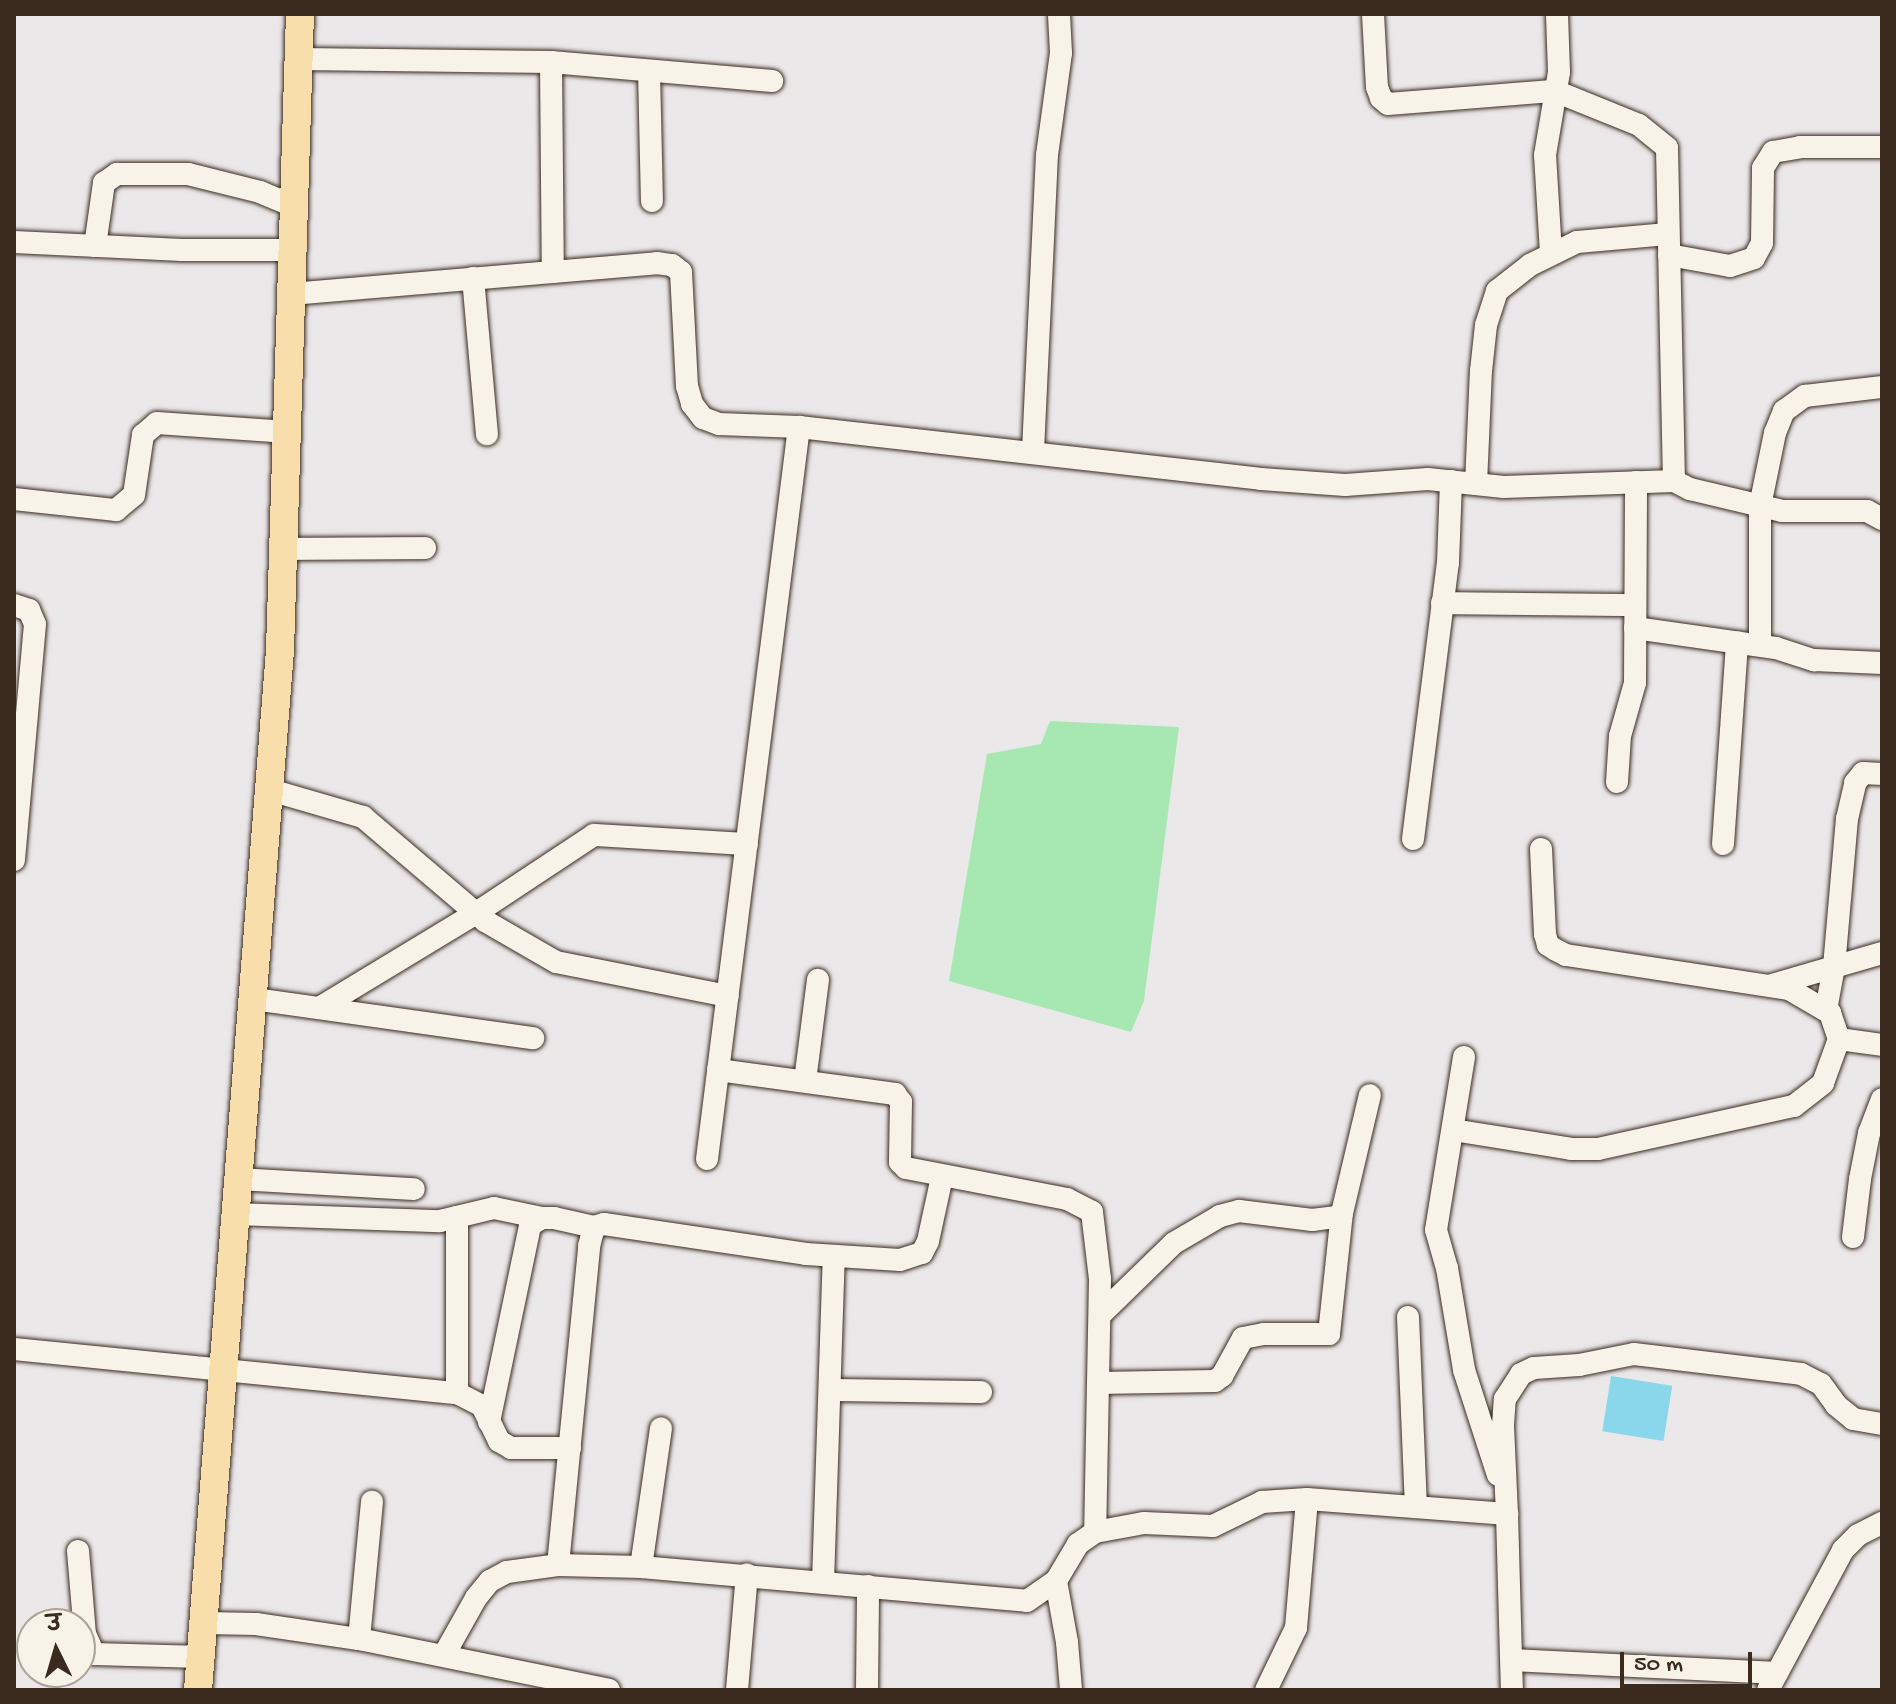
<!DOCTYPE html>
<meta charset="utf-8">
<style>
body{margin:0}
#map{position:relative;width:1896px;height:1704px;overflow:hidden;background:#ebe8ea;font-family:"Gochi Hand","Playpen Sans Deva",sans-serif}
div>[style]{position:absolute}
.green>*{inset:0;background:#a7e8b2}
.water>*{inset:0;background:#8ad6ea;transform-origin:0 0}
.roads{filter:drop-shadow(0 0 2px #3b2a1e) drop-shadow(0 0 2px #3b2a1e)}
.minor>*{height:22px;margin:-11px;padding:0 11px;transform-origin:11px;border-radius:11px;background:#f7f3e8}
.major>*{height:28px;margin:-14px;padding:0 14px;transform-origin:14px;border-radius:14px;background:#f8deab}
span{translate:-50% -50%;white-space:nowrap;text-align:center;line-height:1.15;-webkit-text-stroke:8px #f7f3e8;paint-order:stroke}
.frame{position:absolute;inset:0;border:16px solid #3b2a1e;pointer-events:none}
.north{position:absolute;left:16px;top:1608px;width:80px;height:80px;box-sizing:border-box;background:#f7f3e8;border:2px solid #aca397;border-radius:50%;rotate:355deg;font-size:22px;font-weight:700;line-height:32px;text-align:center;color:#3b2a1e}
.north::after{content:'';display:block;margin:auto;width:28px;height:36px;background:#3b2a1e;clip-path:polygon(50% 0,100% 100%,50% 72%,0 100%)}
.scale{position:absolute;left:1620px;top:1652px;width:132px;height:36px;box-sizing:border-box;border:4px solid #3b2a1e;border-top:0;padding-left:10px;font-size:24px;line-height:28px;white-space:nowrap;color:#3b2a1e;-webkit-text-stroke:6px #f7f3e8;paint-order:stroke}
</style>
<div id="map">
<div class="green">
<div style="clip-path:polygon(1050px 721px,1179px 727px,1144px 1001px,1131px 1032px,949px 981px,987px 754px,1041px 744px)"></div>
</div>
<div class="water">
<div style="left:1611px;top:1376px;width:62px;height:56px;rotate:9deg"></div>
</div>
<div class="roads">
<div class="minor">
<div style="left:1373px;top:14px;width:73px;rotate:86.9deg"></div>
<div style="left:1377px;top:87px;width:12px;rotate:70deg"></div>
<div style="left:1381px;top:98px;width:9px;rotate:41deg"></div>
<div style="left:1388px;top:104px;width:168px;rotate:-4.5deg"></div>
<div style="left:1555px;top:91px;width:91px;rotate:22deg"></div>
<div style="left:1639px;top:125px;width:36px;rotate:39deg"></div>
<div style="left:1667px;top:148px;width:333px;rotate:88.8deg"></div>
<div style="left:1674px;top:481px;width:18px;rotate:27deg"></div>
<div style="left:1690px;top:489px;width:95px;rotate:13.4deg"></div>
<div style="left:1782px;top:511px;width:85px"></div>
<div style="left:1867px;top:511px;width:17px;rotate:28deg"></div>
<div style="left:300px;top:59px;width:251px;rotate:0.7deg"></div>
<div style="left:551px;top:62px;width:222px;rotate:4.9deg"></div>
<div style="left:551px;top:62px;width:210px;rotate:89.5deg"></div>
<div style="left:649px;top:71px;width:130px;rotate:88.7deg"></div>
<div style="left:14px;top:242px;width:168px;rotate:2.7deg"></div>
<div style="left:182px;top:250px;width:112px"></div>
<div style="left:95px;top:246px;width:64px;rotate:-81.9deg"></div>
<div style="left:104px;top:183px;width:16px;rotate:-35deg"></div>
<div style="left:117px;top:174px;width:71px"></div>
<div style="left:188px;top:174px;width:74px;rotate:14deg"></div>
<div style="left:260px;top:192px;width:39px;rotate:23deg"></div>
<div style="left:1551px;top:253px;width:98px;rotate:-93.5deg"></div>
<div style="left:1545px;top:155px;width:84px;rotate:-80.4deg"></div>
<div style="left:1559px;top:72px;width:58px;rotate:-92deg"></div>
<div style="left:1669px;top:255px;width:62px;rotate:10.2deg"></div>
<div style="left:1730px;top:266px;width:25px;rotate:-18deg"></div>
<div style="left:1754px;top:258px;width:17px;rotate:-62deg"></div>
<div style="left:1762px;top:243px;width:75px;rotate:-89.2deg"></div>
<div style="left:1763px;top:168px;width:19px;rotate:-58deg"></div>
<div style="left:1773px;top:152px;width:27px;rotate:-10deg"></div>
<div style="left:1800px;top:147px;width:82px"></div>
<div style="left:473px;top:278px;width:157px;rotate:84.9deg"></div>
<div style="left:291px;top:294px;width:367px;rotate:-4.8deg"></div>
<div style="left:657px;top:263px;width:15px;rotate:8deg"></div>
<div style="left:672px;top:265px;width:11px;rotate:38deg"></div>
<div style="left:681px;top:272px;width:114px;rotate:87deg"></div>
<div style="left:687px;top:386px;width:19px;rotate:74deg"></div>
<div style="left:692px;top:404px;width:18px;rotate:52deg"></div>
<div style="left:703px;top:418px;width:17px;rotate:21deg"></div>
<div style="left:719px;top:424px;width:80px;rotate:2.1deg"></div>
<div style="left:799px;top:427px;width:465px;rotate:6.4deg"></div>
<div style="left:1261px;top:479px;width:84px;rotate:4.1deg"></div>
<div style="left:1345px;top:485px;width:83px;rotate:-4.1deg"></div>
<div style="left:1428px;top:479px;width:76px;rotate:6deg"></div>
<div style="left:1504px;top:487px;width:170px;rotate:-2deg"></div>
<div style="left:1033px;top:451px;width:296px;rotate:-87.3deg"></div>
<div style="left:1047px;top:155px;width:103px;rotate:-82.2deg"></div>
<div style="left:1061px;top:53px;width:39px;rotate:-93deg"></div>
<div style="left:1476px;top:484px;width:113px;rotate:-87.5deg"></div>
<div style="left:1481px;top:371px;width:46px;rotate:-83.8deg"></div>
<div style="left:1486px;top:325px;width:36px;rotate:-72deg"></div>
<div style="left:1497px;top:291px;width:42px;rotate:-38.2deg"></div>
<div style="left:1530px;top:265px;width:52px;rotate:-26.1deg"></div>
<div style="left:1577px;top:242px;width:91px;rotate:-5deg"></div>
<div style="left:14px;top:499px;width:103px;rotate:6.2deg"></div>
<div style="left:116px;top:510px;width:23px;rotate:-40deg"></div>
<div style="left:134px;top:495px;width:61px;rotate:-81.5deg"></div>
<div style="left:143px;top:435px;width:18px;rotate:-41deg"></div>
<div style="left:157px;top:423px;width:131px;rotate:3.9deg"></div>
<div style="left:284px;top:549px;width:141px;rotate:-0.4deg"></div>
<div style="left:1442px;top:603px;width:193px;rotate:0.6deg"></div>
<div style="left:14px;top:605px;width:16px;rotate:18deg"></div>
<div style="left:29px;top:610px;width:15px;rotate:67deg"></div>
<div style="left:35px;top:624px;width:237px;rotate:95.1deg"></div>
<div style="left:1635px;top:628px;width:142px;rotate:8.1deg"></div>
<div style="left:1776px;top:648px;width:40px;rotate:18deg"></div>
<div style="left:1814px;top:660px;width:68px;rotate:2.5deg"></div>
<div style="left:1760px;top:645px;width:139px;rotate:-90deg"></div>
<div style="left:1760px;top:506px;width:75px;rotate:-78.4deg"></div>
<div style="left:1775px;top:433px;width:24px;rotate:-68deg"></div>
<div style="left:1784px;top:411px;width:26px;rotate:-36deg"></div>
<div style="left:1805px;top:396px;width:78px;rotate:-6.7deg"></div>
<div style="left:1617px;top:782px;width:46px;rotate:-86.3deg"></div>
<div style="left:1620px;top:736px;width:55px;rotate:-74.2deg"></div>
<div style="left:1635px;top:683px;width:201px;rotate:-89.7deg"></div>
<div style="left:270px;top:790px;width:97px;rotate:16.2deg"></div>
<div style="left:363px;top:817px;width:160px;rotate:40.4deg"></div>
<div style="left:485px;top:921px;width:82px;rotate:30deg"></div>
<div style="left:556px;top:962px;width:175px;rotate:11.2deg"></div>
<div style="left:1413px;top:839px;width:278px;rotate:-82.8deg"></div>
<div style="left:1448px;top:563px;width:82px;rotate:-87.9deg"></div>
<div style="left:1723px;top:844px;width:202px;rotate:-86deg"></div>
<div style="left:1541px;top:849px;width:85px;rotate:87.3deg"></div>
<div style="left:1545px;top:934px;width:11px;rotate:75deg"></div>
<div style="left:1548px;top:945px;width:9px;rotate:32deg"></div>
<div style="left:1556px;top:950px;width:11px;rotate:27deg"></div>
<div style="left:1566px;top:955px;width:226px;rotate:8.7deg"></div>
<div style="left:1789px;top:989px;width:48px;rotate:30.3deg"></div>
<div style="left:1830px;top:1013px;width:28px;rotate:71deg"></div>
<div style="left:1839px;top:1039px;width:43px;rotate:7.9deg"></div>
<div style="left:1772px;top:985px;width:115px;rotate:-16.2deg"></div>
<div style="left:254px;top:999px;width:282px;rotate:8deg"></div>
<div style="left:321px;top:1007px;width:181px;rotate:-31.2deg"></div>
<div style="left:476px;top:913px;width:141px;rotate:-33.5deg"></div>
<div style="left:594px;top:835px;width:153px;rotate:3.4deg"></div>
<div style="left:1826px;top:1010px;width:44px;rotate:-79.5deg"></div>
<div style="left:1834px;top:967px;width:149px;rotate:-85deg"></div>
<div style="left:1847px;top:819px;width:37px;rotate:-77deg"></div>
<div style="left:1855px;top:783px;width:13px;rotate:-51deg"></div>
<div style="left:1863px;top:773px;width:19px;rotate:3deg"></div>
<div style="left:1464px;top:1057px;width:175px;rotate:99.2deg"></div>
<div style="left:1436px;top:1230px;width:40px;rotate:74deg"></div>
<div style="left:1447px;top:1268px;width:103px;rotate:80.5deg"></div>
<div style="left:1464px;top:1370px;width:110px;rotate:72.1deg"></div>
<div style="left:718px;top:1070px;width:179px;rotate:7.7deg"></div>
<div style="left:895px;top:1094px;width:10px;rotate:53deg"></div>
<div style="left:901px;top:1102px;width:60px;rotate:91deg"></div>
<div style="left:900px;top:1162px;width:8px;rotate:45deg"></div>
<div style="left:906px;top:1168px;width:164px;rotate:10.9deg"></div>
<div style="left:1067px;top:1199px;width:28px;rotate:27deg"></div>
<div style="left:1092px;top:1212px;width:67px;rotate:83.2deg"></div>
<div style="left:1100px;top:1279px;width:253px;rotate:91.1deg"></div>
<div style="left:805px;top:1081px;width:102px;rotate:-82.7deg"></div>
<div style="left:1453px;top:1130px;width:120px;rotate:9.1deg"></div>
<div style="left:1571px;top:1149px;width:27px"></div>
<div style="left:1598px;top:1149px;width:201px;rotate:-12.4deg"></div>
<div style="left:1794px;top:1106px;width:37px;rotate:-38deg"></div>
<div style="left:1823px;top:1083px;width:47px;rotate:-70deg"></div>
<div style="left:707px;top:1159px;width:738px;rotate:-82.84deg"></div>
<div style="left:238px;top:1179px;width:176px;rotate:3.3deg"></div>
<div style="left:235px;top:1214px;width:205px;rotate:2deg"></div>
<div style="left:440px;top:1221px;width:56px;rotate:-13.5deg"></div>
<div style="left:494px;top:1208px;width:49px;rotate:11.8deg"></div>
<div style="left:457px;top:1217px;width:176px;rotate:90deg"></div>
<div style="left:1853px;top:1237px;width:58px;rotate:-83.1deg"></div>
<div style="left:1860px;top:1179px;width:47px;rotate:-78.9deg"></div>
<div style="left:1869px;top:1133px;width:36px;rotate:-69deg"></div>
<div style="left:1100px;top:1315px;width:103px;rotate:-44.2deg"></div>
<div style="left:1174px;top:1243px;width:53px;rotate:-30.4deg"></div>
<div style="left:1220px;top:1216px;width:20px;rotate:-15deg"></div>
<div style="left:1239px;top:1211px;width:74px;rotate:7deg"></div>
<div style="left:1312px;top:1220px;width:25px;rotate:-7deg"></div>
<div style="left:1337px;top:1217px;width:6px;rotate:-39deg"></div>
<div style="left:1342px;top:1213px;width:121px;rotate:-76.7deg"></div>
<div style="left:1408px;top:1317px;width:190px;rotate:87.6deg"></div>
<div style="left:14px;top:1349px;width:445px;rotate:5.7deg"></div>
<div style="left:457px;top:1393px;width:28px;rotate:27deg"></div>
<div style="left:482px;top:1406px;width:39px;rotate:64deg"></div>
<div style="left:499px;top:1441px;width:14px;rotate:30deg"></div>
<div style="left:511px;top:1448px;width:59px"></div>
<div style="left:1098px;top:1383px;width:117px;rotate:-1deg"></div>
<div style="left:1215px;top:1381px;width:9px;rotate:-36deg"></div>
<div style="left:1222px;top:1376px;width:43px;rotate:-61.1deg"></div>
<div style="left:1243px;top:1338px;width:21px;rotate:-11deg"></div>
<div style="left:1264px;top:1334px;width:65px"></div>
<div style="left:1329px;top:1334px;width:122px;rotate:-83.9deg"></div>
<div style="left:830px;top:1390px;width:151px;rotate:0.8deg"></div>
<div style="left:489px;top:1422px;width:201px;rotate:-78.2deg"></div>
<div style="left:530px;top:1225px;width:14px;rotate:-30deg"></div>
<div style="left:542px;top:1218px;width:12px"></div>
<div style="left:554px;top:1218px;width:41px;rotate:12.7deg"></div>
<div style="left:1507px;top:1514px;width:89px;rotate:-92.6deg"></div>
<div style="left:1503px;top:1425px;width:26px;rotate:-86deg"></div>
<div style="left:1505px;top:1399px;width:30px;rotate:-57deg"></div>
<div style="left:1521px;top:1374px;width:14px;rotate:-25deg"></div>
<div style="left:1534px;top:1368px;width:45px;rotate:-3.8deg"></div>
<div style="left:1579px;top:1365px;width:56px;rotate:-11.3deg"></div>
<div style="left:1634px;top:1354px;width:168px;rotate:6.8deg"></div>
<div style="left:1801px;top:1374px;width:22px;rotate:27deg"></div>
<div style="left:1821px;top:1384px;width:26px;rotate:54deg"></div>
<div style="left:1836px;top:1405px;width:22px;rotate:39deg"></div>
<div style="left:1853px;top:1419px;width:29px;rotate:10deg"></div>
<div style="left:78px;top:1551px;width:83px;rotate:85.2deg"></div>
<div style="left:85px;top:1634px;width:22px;rotate:66deg"></div>
<div style="left:94px;top:1654px;width:108px;rotate:1.6deg"></div>
<div style="left:558px;top:1565px;width:321px;rotate:-84.4deg"></div>
<div style="left:589px;top:1246px;width:20px;rotate:-75deg"></div>
<div style="left:594px;top:1227px;width:10px;rotate:-17deg"></div>
<div style="left:604px;top:1224px;width:204px;rotate:8.4deg"></div>
<div style="left:806px;top:1254px;width:94px;rotate:3.7deg"></div>
<div style="left:900px;top:1260px;width:23px;rotate:-18deg"></div>
<div style="left:922px;top:1253px;width:13px;rotate:-63deg"></div>
<div style="left:928px;top:1241px;width:66px;rotate:-77.7deg"></div>
<div style="left:641px;top:1567px;width:140px;rotate:-81.8deg"></div>
<div style="left:1056px;top:1581px;width:62px;rotate:79.8deg"></div>
<div style="left:1067px;top:1642px;width:48px;rotate:85.2deg"></div>
<div style="left:823px;top:1582px;width:325px;rotate:-88.1deg"></div>
<div style="left:205px;top:1623px;width:51px;rotate:1.1deg"></div>
<div style="left:256px;top:1624px;width:104px;rotate:8.3deg"></div>
<div style="left:359px;top:1639px;width:255px;rotate:11.5deg"></div>
<div style="left:359px;top:1639px;width:138px;rotate:-84.6deg"></div>
<div style="left:444px;top:1655px;width:65px;rotate:-60.7deg"></div>
<div style="left:476px;top:1598px;width:22px;rotate:-51deg"></div>
<div style="left:490px;top:1581px;width:19px;rotate:-28deg"></div>
<div style="left:507px;top:1572px;width:51px;rotate:-7.8deg"></div>
<div style="left:558px;top:1565px;width:83px;rotate:1.4deg"></div>
<div style="left:641px;top:1567px;width:387px;rotate:5deg"></div>
<div style="left:1027px;top:1601px;width:35px;rotate:-35deg"></div>
<div style="left:1056px;top:1581px;width:43px;rotate:-59.3deg"></div>
<div style="left:1078px;top:1544px;width:21px;rotate:-35deg"></div>
<div style="left:1095px;top:1532px;width:50px;rotate:-10.4deg"></div>
<div style="left:1144px;top:1523px;width:69px;rotate:2.5deg"></div>
<div style="left:1213px;top:1526px;width:55px;rotate:-26.1deg"></div>
<div style="left:1262px;top:1502px;width:45px;rotate:-3.8deg"></div>
<div style="left:1307px;top:1499px;width:201px;rotate:4.3deg"></div>
<div style="left:1507px;top:1514px;width:176px;rotate:88.4deg"></div>
<div style="left:1512px;top:1660px;width:265px;rotate:2.8deg"></div>
<div style="left:737px;top:1690px;width:116px;rotate:-85.1deg"></div>
<div style="left:867px;top:1690px;width:104px;rotate:-89.4deg"></div>
<div style="left:1266px;top:1690px;width:69px;rotate:-64.2deg"></div>
<div style="left:1296px;top:1628px;width:129px;rotate:-85.1deg"></div>
<div style="left:1768px;top:1690px;width:159px;rotate:-61.8deg"></div>
<div style="left:1843px;top:1550px;width:21px;rotate:-45deg"></div>
<div style="left:1858px;top:1535px;width:27px;rotate:-27deg"></div>
</div>
<div class="major">
<div style="left:198px;top:1690px;width:1043px;rotate:-85.49deg"></div>
<div style="left:280px;top:650px;width:636px;rotate:-88.2deg"></div>
</div>
</div>
<div class="frame"></div>
<div class="north">उ</div>
<div class="scale">50 m</div>
</div>
